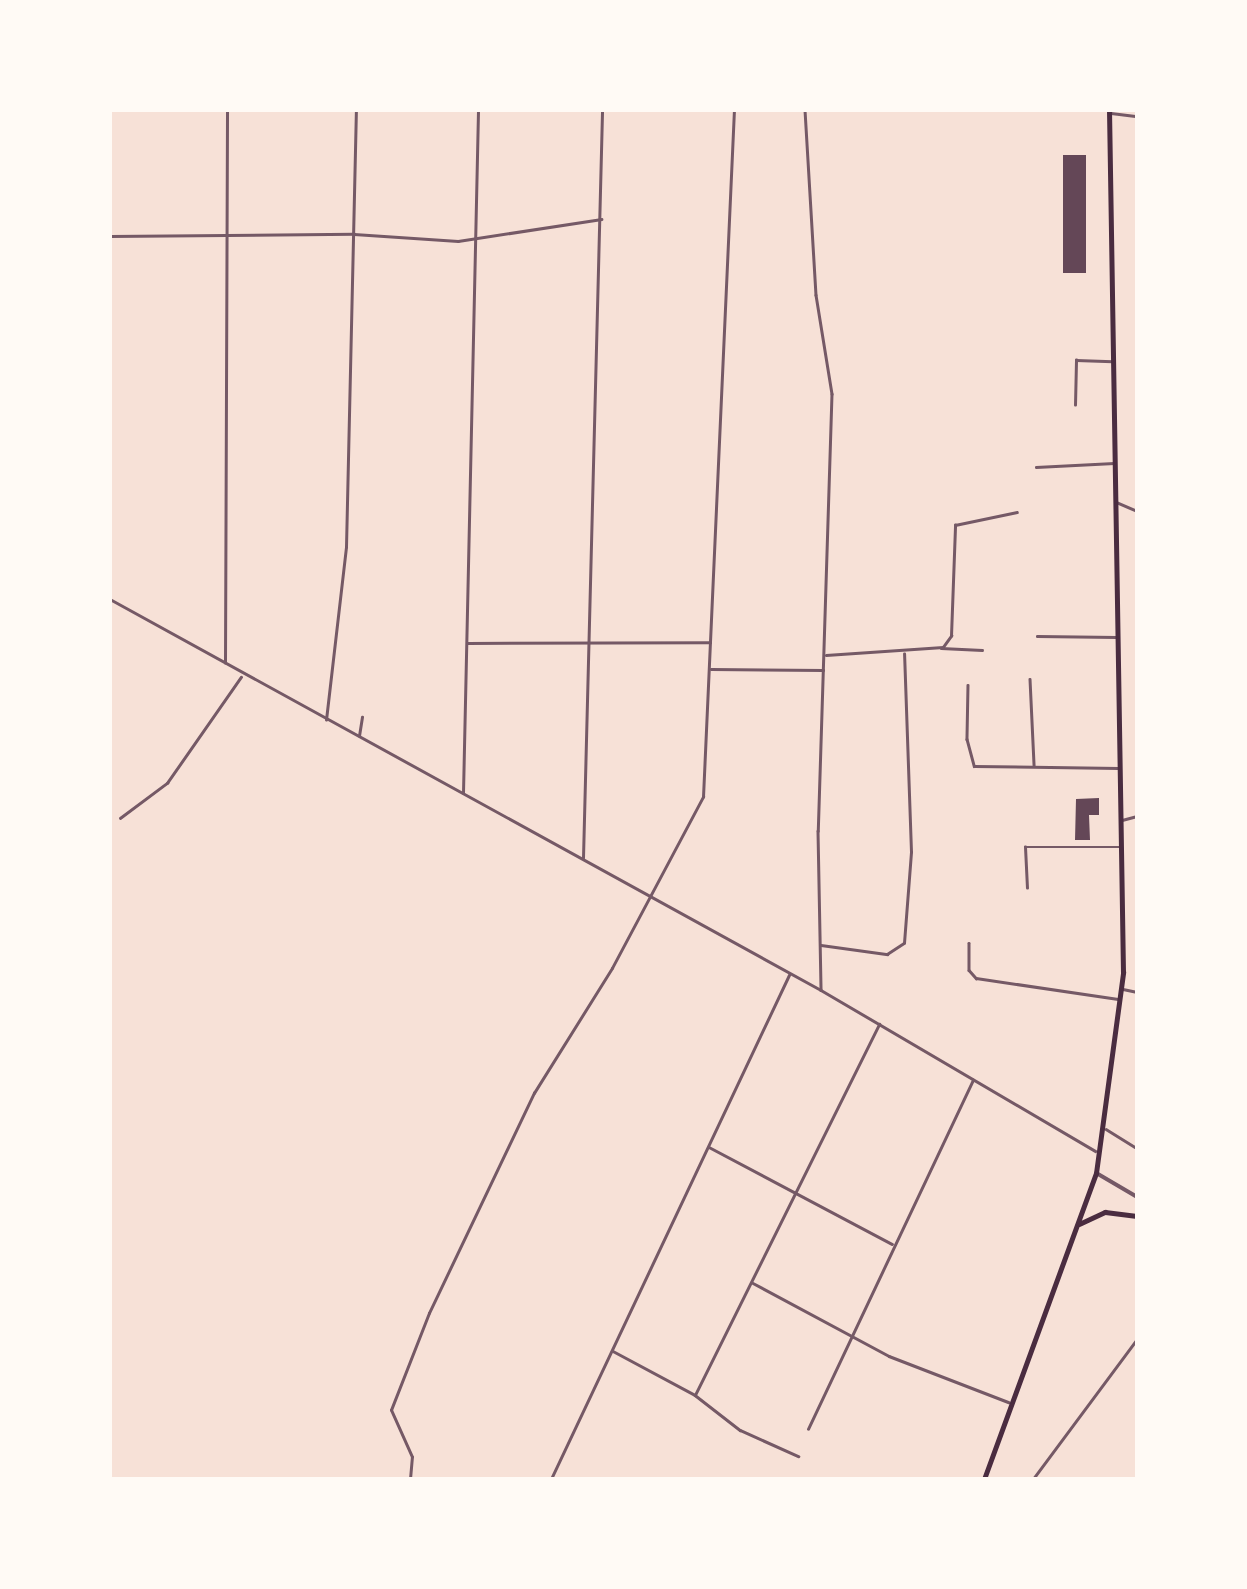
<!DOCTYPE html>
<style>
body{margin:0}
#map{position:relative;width:1247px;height:1589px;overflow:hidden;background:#f7e1d7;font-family:Lato,sans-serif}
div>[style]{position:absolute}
.building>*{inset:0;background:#644757;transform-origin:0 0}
.minor>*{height:2.5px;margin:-1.25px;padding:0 1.25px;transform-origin:1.25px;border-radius:1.25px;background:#755966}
.tertiary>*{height:4px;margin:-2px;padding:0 2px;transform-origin:2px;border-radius:2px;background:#755966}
.primary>*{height:5px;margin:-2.5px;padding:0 2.5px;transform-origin:2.5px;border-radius:2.5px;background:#4a2c40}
span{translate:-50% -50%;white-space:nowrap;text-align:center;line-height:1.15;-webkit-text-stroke:10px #fffaf5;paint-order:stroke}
.frame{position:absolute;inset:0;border:112px solid #fffaf5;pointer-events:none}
</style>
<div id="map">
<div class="building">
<div style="left:1063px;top:155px;width:23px;height:118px"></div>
<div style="clip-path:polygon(1099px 798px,1099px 815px,1089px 815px,1090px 840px,1075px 840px,1076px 799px)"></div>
</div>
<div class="minor">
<div style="left:805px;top:110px;width:185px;rotate:86.6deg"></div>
<div style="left:816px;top:295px;width:100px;rotate:80.8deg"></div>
<div style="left:832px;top:394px;width:437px;rotate:91.8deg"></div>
<div style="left:818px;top:831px;width:159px;rotate:88.9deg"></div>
<div style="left:1111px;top:113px;width:26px;rotate:7deg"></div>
<div style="left:110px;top:236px;width:244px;rotate:-0.5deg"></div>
<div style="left:354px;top:234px;width:104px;rotate:3.9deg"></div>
<div style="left:458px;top:241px;width:145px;rotate:-8.7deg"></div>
<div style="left:1075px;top:405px;width:45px;rotate:-88.7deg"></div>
<div style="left:1076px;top:360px;width:36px;rotate:2deg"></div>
<div style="left:1036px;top:467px;width:78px;rotate:-2.9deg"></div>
<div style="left:1116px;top:502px;width:23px;rotate:23deg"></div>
<div style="left:110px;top:599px;width:811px;rotate:28.81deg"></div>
<div style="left:821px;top:990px;width:318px;rotate:30.4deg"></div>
<div style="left:1037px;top:636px;width:79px;rotate:0.7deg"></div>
<div style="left:468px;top:643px;width:242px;rotate:-0.2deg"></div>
<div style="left:941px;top:648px;width:41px;rotate:2.8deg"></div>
<div style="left:826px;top:655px;width:117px;rotate:-3.9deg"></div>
<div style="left:943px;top:647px;width:14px;rotate:-54deg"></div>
<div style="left:951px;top:636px;width:111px;rotate:-87.9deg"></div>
<div style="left:955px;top:525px;width:63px;rotate:-11.8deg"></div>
<div style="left:225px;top:663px;width:553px;rotate:-89.79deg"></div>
<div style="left:711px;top:669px;width:112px;rotate:0.5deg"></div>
<div style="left:1030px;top:679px;width:86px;rotate:87.3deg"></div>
<div style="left:968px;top:685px;width:54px;rotate:91.1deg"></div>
<div style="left:967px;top:739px;width:28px;rotate:75deg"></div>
<div style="left:974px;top:766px;width:144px;rotate:0.8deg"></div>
<div style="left:326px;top:720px;width:174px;rotate:-83.4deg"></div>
<div style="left:346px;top:547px;width:437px;rotate:-88.7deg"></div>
<div style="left:359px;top:736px;width:19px;rotate:-81deg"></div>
<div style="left:463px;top:793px;width:683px;rotate:-88.74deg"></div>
<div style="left:120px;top:818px;width:59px;rotate:-36.7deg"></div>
<div style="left:167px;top:783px;width:129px;rotate:-55.1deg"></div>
<div style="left:1122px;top:820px;width:16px;rotate:-15deg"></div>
<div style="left:583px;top:858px;width:748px;rotate:-88.54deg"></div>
<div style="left:1027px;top:888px;width:41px;rotate:-92.8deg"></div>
<div style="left:1025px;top:847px;width:95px"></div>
<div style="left:969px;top:943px;width:27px;rotate:90deg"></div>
<div style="left:969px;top:970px;width:11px;rotate:49deg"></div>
<div style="left:976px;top:978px;width:145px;rotate:8.4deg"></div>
<div style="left:821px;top:945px;width:67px;rotate:7.8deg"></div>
<div style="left:887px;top:954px;width:20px;rotate:-33deg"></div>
<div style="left:904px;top:943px;width:91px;rotate:-85.6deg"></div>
<div style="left:911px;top:852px;width:198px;rotate:-92deg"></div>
<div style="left:1123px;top:989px;width:14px;rotate:12deg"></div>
<div style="left:1106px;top:1129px;width:36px;rotate:32deg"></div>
<div style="left:709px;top:1147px;width:207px;rotate:27.9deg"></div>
<div style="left:753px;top:1283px;width:154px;rotate:28.2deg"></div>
<div style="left:889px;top:1356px;width:128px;rotate:21.1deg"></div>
<div style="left:613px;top:1351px;width:93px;rotate:28.2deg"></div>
<div style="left:695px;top:1395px;width:57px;rotate:37.9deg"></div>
<div style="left:740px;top:1430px;width:64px;rotate:24.1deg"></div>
<div style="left:695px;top:1395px;width:414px;rotate:-63.6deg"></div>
<div style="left:808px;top:1429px;width:386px;rotate:-64.7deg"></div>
<div style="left:410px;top:1479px;width:22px;rotate:-85deg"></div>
<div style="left:412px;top:1457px;width:51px;rotate:-114.1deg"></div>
<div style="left:391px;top:1410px;width:104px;rotate:-68.6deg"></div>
<div style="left:429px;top:1313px;width:244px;rotate:-64.5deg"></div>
<div style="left:534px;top:1093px;width:147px;rotate:-58deg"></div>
<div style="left:612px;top:968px;width:194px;rotate:-62deg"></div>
<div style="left:703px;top:797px;width:688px;rotate:-87.42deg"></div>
<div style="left:551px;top:1479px;width:557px;rotate:-64.72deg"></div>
<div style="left:1033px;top:1479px;width:174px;rotate:-53.4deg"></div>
</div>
<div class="tertiary">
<div style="left:1098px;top:1174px;width:45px;rotate:30.5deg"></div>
</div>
<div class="primary">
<div style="left:1079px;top:1224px;width:29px;rotate:-25deg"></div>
<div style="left:1105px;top:1212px;width:32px;rotate:7deg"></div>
<div style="left:984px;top:1479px;width:326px;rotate:-69.9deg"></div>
<div style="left:1096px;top:1173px;width:203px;rotate:-82.3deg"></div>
<div style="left:1123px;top:972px;width:862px;rotate:-90.93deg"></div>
</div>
<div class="frame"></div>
</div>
